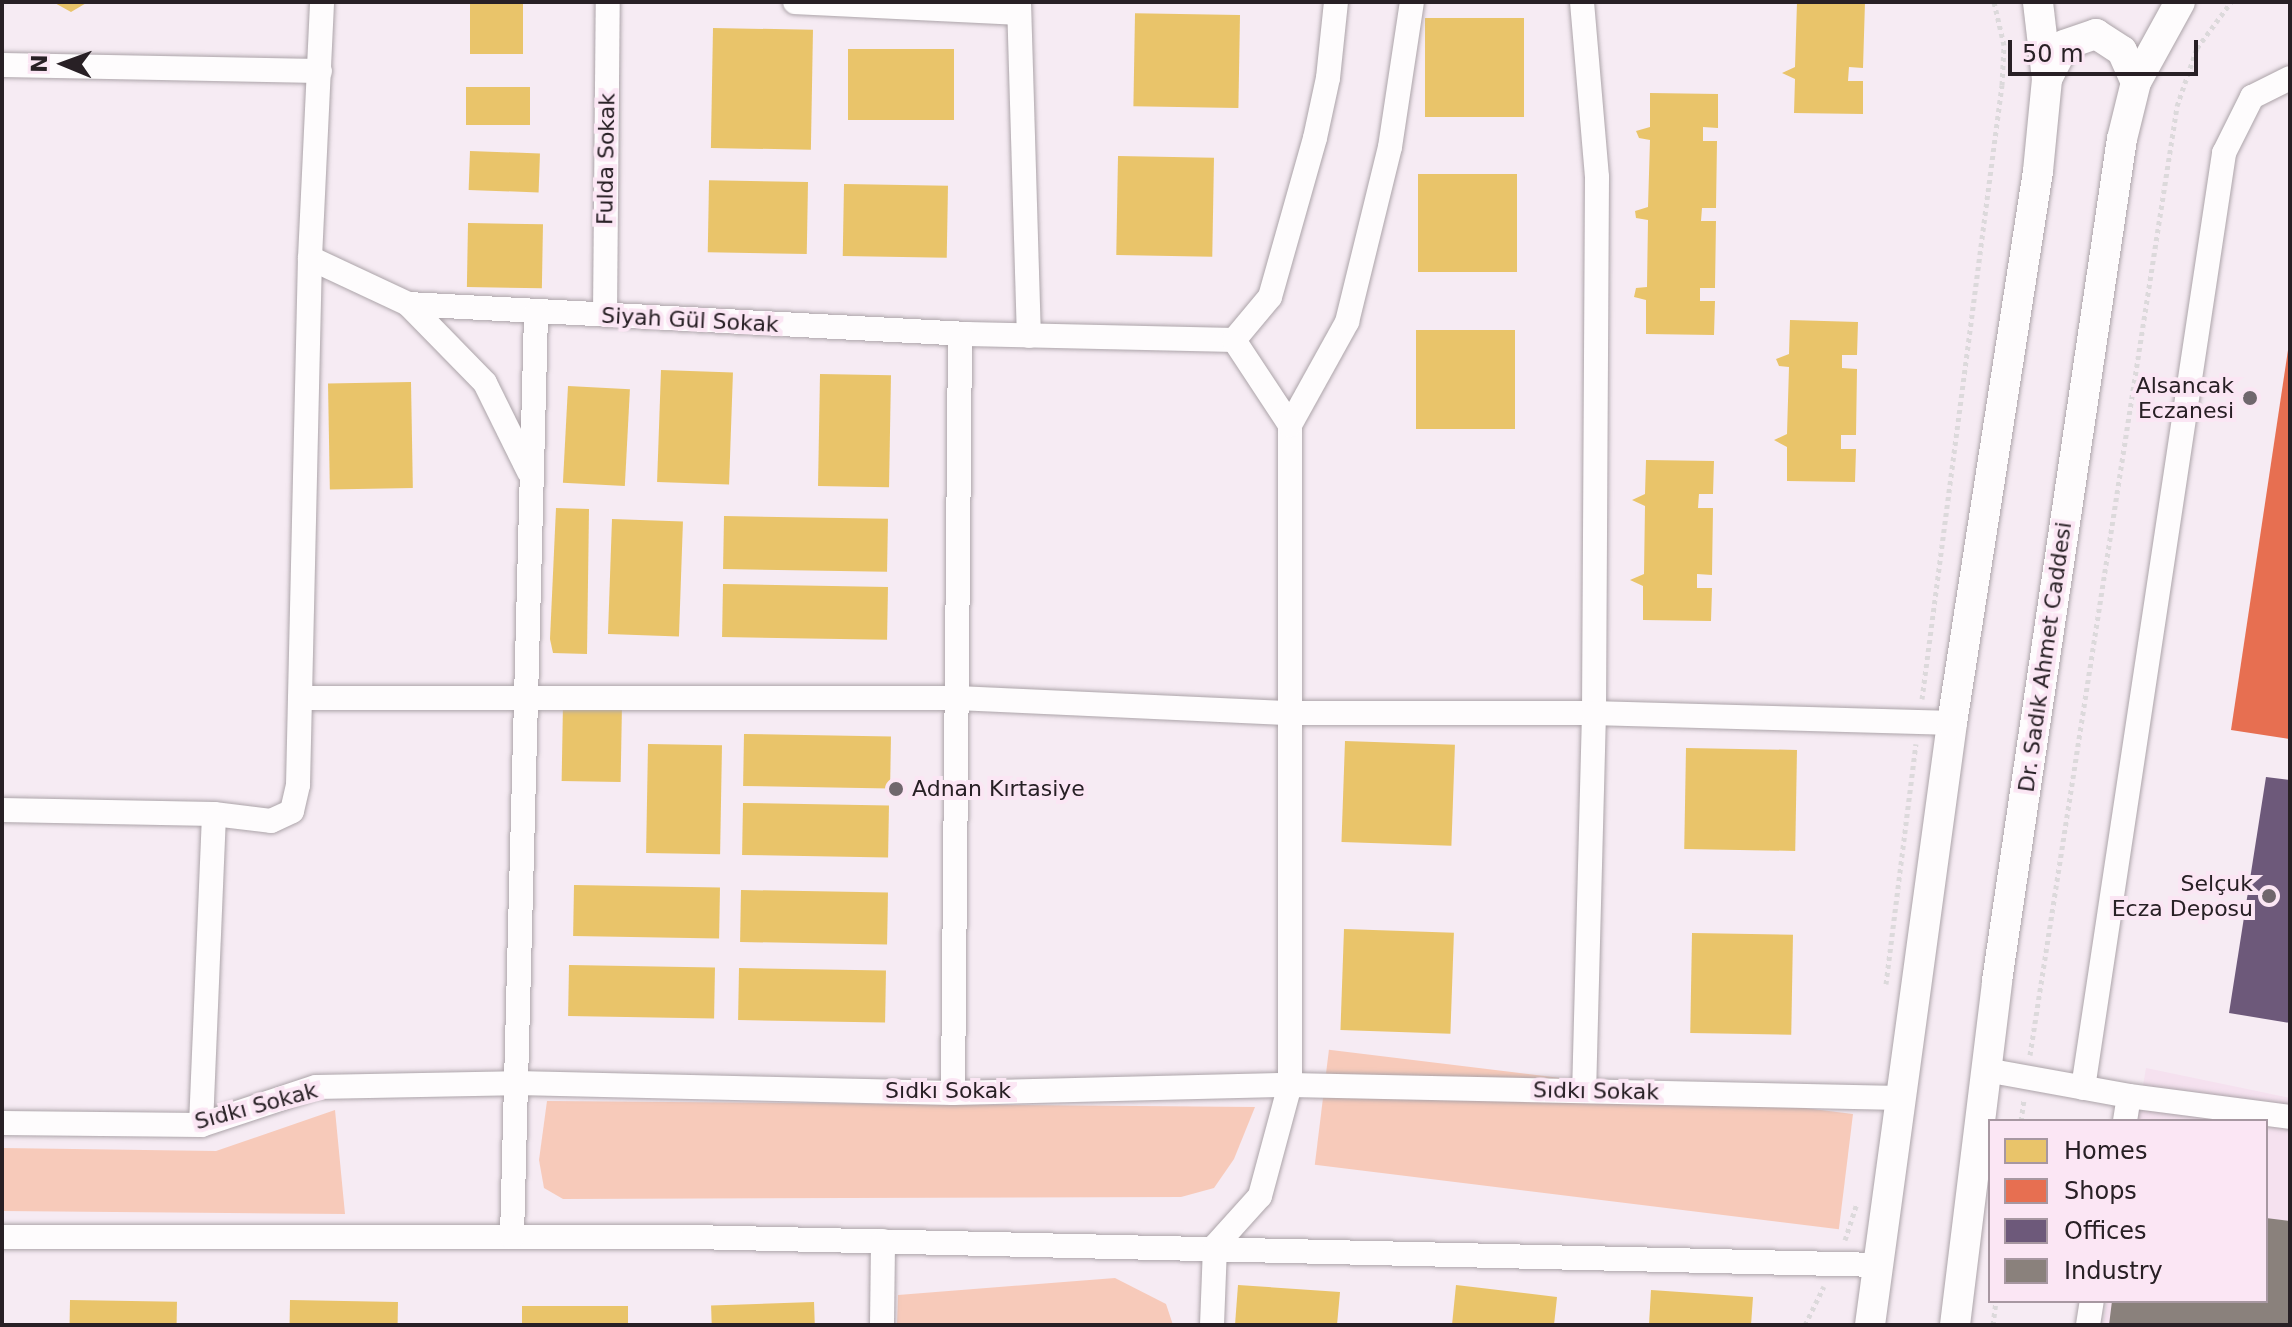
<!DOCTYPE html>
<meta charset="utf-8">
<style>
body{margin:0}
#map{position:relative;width:2292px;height:1327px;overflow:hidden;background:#f6ebf3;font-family:"DejaVu Sans",sans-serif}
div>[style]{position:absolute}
.built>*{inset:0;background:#f5e1ef}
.green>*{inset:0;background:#f7caba;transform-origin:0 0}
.homes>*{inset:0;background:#e9c46a;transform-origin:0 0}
.shops>*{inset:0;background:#e76f51}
.offices>*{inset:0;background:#6d597a}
.industry>*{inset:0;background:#8a817c}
.path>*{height:5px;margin-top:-2.5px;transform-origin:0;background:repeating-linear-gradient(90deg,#dcd9db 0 4px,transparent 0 8px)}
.roads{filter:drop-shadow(0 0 2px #aca4a9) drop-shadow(0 0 2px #aca4a9)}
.minor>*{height:24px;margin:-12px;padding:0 12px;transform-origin:12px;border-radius:12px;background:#fefcfd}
.major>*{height:30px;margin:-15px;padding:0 15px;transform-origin:15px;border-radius:15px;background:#fefcfd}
.dots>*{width:22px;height:22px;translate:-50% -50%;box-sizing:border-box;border:4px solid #fbe6f4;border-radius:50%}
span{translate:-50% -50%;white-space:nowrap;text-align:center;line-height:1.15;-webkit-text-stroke:8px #fbe6f4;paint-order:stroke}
.street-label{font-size:22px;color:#282025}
.poi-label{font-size:22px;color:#282025}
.right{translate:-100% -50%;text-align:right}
.left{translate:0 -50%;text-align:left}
.frame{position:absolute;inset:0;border:4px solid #282025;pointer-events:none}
.legend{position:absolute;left:1988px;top:1119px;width:280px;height:184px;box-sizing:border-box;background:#fbe6f4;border:2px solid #a797a1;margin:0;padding:10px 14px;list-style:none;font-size:24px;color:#282025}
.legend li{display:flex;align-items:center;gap:16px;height:40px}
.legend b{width:40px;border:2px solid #a797a1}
.north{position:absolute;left:24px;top:24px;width:80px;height:80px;-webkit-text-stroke:6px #fbe6f4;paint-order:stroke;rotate:271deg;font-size:22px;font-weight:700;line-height:32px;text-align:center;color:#282025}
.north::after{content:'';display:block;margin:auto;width:28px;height:36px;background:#282025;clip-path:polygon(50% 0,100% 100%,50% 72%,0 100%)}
.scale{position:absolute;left:2008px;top:40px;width:190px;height:36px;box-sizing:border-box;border:4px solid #282025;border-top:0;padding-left:10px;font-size:24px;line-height:28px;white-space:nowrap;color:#282025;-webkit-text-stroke:6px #fbe6f4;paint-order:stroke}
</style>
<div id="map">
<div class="built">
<div style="clip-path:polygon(2146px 1068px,2290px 1098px,2290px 1325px,2103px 1325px,2107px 1301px,2266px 1301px,2266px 1121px,2137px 1121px)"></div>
</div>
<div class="green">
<div style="clip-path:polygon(547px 1101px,1255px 1107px,1234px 1159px,1214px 1188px,1181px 1197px,563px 1199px,544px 1188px,539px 1160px)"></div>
<div style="clip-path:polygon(335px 1110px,345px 1214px,2px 1211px,2px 1148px,216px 1151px)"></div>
<div style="left:1853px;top:1114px;width:116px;height:528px;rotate:97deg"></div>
<div style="clip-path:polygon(1115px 1278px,1166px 1304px,1173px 1325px,897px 1325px,898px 1295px)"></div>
</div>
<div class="homes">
<div style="clip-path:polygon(53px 2px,88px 2px,71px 12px)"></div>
<div style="left:470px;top:2px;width:53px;height:52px"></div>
<div style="clip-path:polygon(1797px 2px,1865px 2px,1863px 68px,1849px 67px,1848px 81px,1863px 81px,1863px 114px,1794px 113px,1795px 79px,1782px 73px,1795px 67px)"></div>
<div style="left:1240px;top:15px;width:93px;height:105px;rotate:91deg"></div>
<div style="left:1425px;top:18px;width:99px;height:99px"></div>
<div style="left:713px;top:28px;width:100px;height:120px;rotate:1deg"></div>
<div style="left:848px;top:49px;width:106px;height:71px"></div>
<div style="left:466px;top:87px;width:64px;height:38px"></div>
<div style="clip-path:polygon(1650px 93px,1718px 94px,1718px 128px,1703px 127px,1703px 141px,1717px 141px,1716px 208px,1702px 208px,1701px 221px,1716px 221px,1715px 288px,1700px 288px,1700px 301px,1715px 301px,1714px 335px,1646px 334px,1646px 300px,1634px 297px,1636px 288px,1647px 287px,1648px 220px,1636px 218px,1635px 211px,1648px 207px,1650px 140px,1639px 138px,1636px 131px,1650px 127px)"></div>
<div style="left:470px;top:151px;width:70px;height:39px;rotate:2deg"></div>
<div style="left:1118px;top:156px;width:96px;height:99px;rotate:1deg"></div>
<div style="left:1418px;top:174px;width:99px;height:98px"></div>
<div style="left:808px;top:182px;width:72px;height:99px;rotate:91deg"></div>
<div style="left:844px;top:184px;width:104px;height:72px;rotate:1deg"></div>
<div style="left:468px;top:223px;width:75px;height:64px;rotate:1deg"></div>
<div style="clip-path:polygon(1790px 320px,1858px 322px,1857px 355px,1842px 355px,1842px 368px,1857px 369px,1856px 435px,1841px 435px,1841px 449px,1856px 449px,1855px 482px,1787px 481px,1787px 447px,1774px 440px,1787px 434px,1789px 367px,1779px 366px,1776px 359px,1789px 354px)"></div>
<div style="left:1416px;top:330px;width:99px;height:99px"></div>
<div style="left:661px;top:370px;width:72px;height:112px;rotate:2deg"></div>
<div style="left:820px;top:374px;width:71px;height:112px;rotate:1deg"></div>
<div style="left:411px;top:382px;width:106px;height:83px;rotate:89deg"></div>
<div style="left:568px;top:386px;width:62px;height:97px;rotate:3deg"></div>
<div style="clip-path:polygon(1646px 460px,1714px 461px,1713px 494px,1699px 494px,1698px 508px,1713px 508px,1712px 575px,1697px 574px,1697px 588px,1712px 588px,1711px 621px,1643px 620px,1643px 586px,1630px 580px,1644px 574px,1645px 506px,1632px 500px,1645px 494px)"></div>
<div style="clip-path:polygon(556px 508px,589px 509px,587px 654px,553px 653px,550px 639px)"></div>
<div style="left:724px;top:516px;width:164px;height:53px;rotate:1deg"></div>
<div style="left:612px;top:519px;width:71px;height:115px;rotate:2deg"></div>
<div style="left:723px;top:584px;width:165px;height:53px;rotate:1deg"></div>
<div style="left:563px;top:703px;width:59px;height:78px;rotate:1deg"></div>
<div style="left:744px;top:734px;width:147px;height:52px;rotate:1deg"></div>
<div style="left:1345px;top:741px;width:110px;height:101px;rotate:2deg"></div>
<div style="left:648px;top:744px;width:74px;height:109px;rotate:1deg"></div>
<div style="left:1686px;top:748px;width:111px;height:101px;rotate:1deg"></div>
<div style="left:743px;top:803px;width:146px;height:52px;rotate:1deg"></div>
<div style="left:574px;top:885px;width:146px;height:51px;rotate:1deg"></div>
<div style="left:741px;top:890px;width:147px;height:52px;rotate:1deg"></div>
<div style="left:1344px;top:929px;width:110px;height:101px;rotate:2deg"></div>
<div style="left:1692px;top:933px;width:101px;height:100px;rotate:1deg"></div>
<div style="left:569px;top:965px;width:146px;height:51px;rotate:1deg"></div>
<div style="left:739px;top:968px;width:147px;height:52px;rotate:1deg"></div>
<div style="clip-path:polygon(1238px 1285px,1340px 1292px,1337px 1325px,1235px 1325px)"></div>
<div style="clip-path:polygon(1456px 1285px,1557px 1297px,1554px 1325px,1452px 1325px)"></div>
<div style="clip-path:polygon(1651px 1290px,1753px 1297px,1751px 1325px,1649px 1325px)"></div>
<div style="left:70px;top:1300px;width:107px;height:25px;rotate:1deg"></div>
<div style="left:290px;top:1300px;width:108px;height:25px;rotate:1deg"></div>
<div style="left:814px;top:1302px;width:23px;height:103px;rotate:88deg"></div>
<div style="left:522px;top:1306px;width:106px;height:19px"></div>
</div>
<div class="shops">
<div style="clip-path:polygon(2288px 350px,2290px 350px,2290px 739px,2231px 730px)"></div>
</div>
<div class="offices">
<div style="clip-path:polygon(2266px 777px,2290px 780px,2290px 1023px,2229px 1013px)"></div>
</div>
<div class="industry">
<div style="clip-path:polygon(2266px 1218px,2290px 1221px,2290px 1325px,2109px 1325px,2112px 1301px,2266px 1301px)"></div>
</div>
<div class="path">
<div style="left:1922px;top:699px;width:619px;rotate:-82.58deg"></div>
<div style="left:2002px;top:85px;width:40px;rotate:-87.1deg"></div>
<div style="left:2004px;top:45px;width:44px;rotate:-103.1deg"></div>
<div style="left:1886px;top:984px;width:242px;rotate:-82.9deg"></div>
<div style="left:2030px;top:1055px;width:960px;rotate:-81.19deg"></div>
<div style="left:2177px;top:106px;width:61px;rotate:-71deg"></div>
<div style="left:2197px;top:48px;width:57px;rotate:-53.5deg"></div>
<div style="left:2021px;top:1121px;width:21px;rotate:-82deg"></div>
<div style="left:1845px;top:1240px;width:38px;rotate:-72deg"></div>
<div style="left:1805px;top:1325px;width:43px;rotate:-64deg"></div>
<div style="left:1993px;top:1325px;width:24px;rotate:-83deg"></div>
</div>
<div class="roads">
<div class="minor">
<div style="left:795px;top:2px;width:224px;rotate:2.8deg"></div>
<div style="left:1019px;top:2px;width:334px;rotate:88.3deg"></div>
<div style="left:1582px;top:2px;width:176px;rotate:85.1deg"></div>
<div style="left:1597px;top:177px;width:536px;rotate:90.32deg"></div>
<div style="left:1594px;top:713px;width:378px;rotate:91.5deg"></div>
<div style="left:2px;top:65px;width:318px;rotate:1.1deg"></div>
<div style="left:310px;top:258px;width:108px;rotate:25.1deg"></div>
<div style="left:408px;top:304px;width:560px;rotate:3.07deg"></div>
<div style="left:967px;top:334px;width:267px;rotate:1.3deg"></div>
<div style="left:1234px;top:340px;width:102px;rotate:56.6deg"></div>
<div style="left:408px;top:304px;width:110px;rotate:45.7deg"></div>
<div style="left:485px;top:383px;width:99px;rotate:63.7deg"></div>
<div style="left:605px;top:315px;width:313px;rotate:-89.5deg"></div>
<div style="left:1234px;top:340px;width:56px;rotate:-50.1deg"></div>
<div style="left:1270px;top:297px;width:165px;rotate:-74.2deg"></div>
<div style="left:1315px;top:138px;width:61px;rotate:-77.8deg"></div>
<div style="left:1328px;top:78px;width:76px;rotate:-84deg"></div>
<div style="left:300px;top:698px;width:657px"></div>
<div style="left:957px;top:698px;width:329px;rotate:2.6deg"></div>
<div style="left:1286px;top:713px;width:308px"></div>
<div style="left:1594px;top:713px;width:358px;rotate:1.6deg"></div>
<div style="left:2px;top:810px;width:212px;rotate:1.1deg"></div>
<div style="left:214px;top:814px;width:57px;rotate:7deg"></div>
<div style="left:271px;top:821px;width:23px;rotate:-25deg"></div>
<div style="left:292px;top:811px;width:27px;rotate:-77deg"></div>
<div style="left:298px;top:785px;width:527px;rotate:-88.7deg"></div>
<div style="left:310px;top:258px;width:256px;rotate:-87.3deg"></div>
<div style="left:1986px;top:1070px;width:145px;rotate:10.3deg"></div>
<div style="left:2129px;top:1096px;width:162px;rotate:7.4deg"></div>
<div style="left:2083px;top:1088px;width:946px;rotate:-81.42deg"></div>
<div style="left:2224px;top:153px;width:63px;rotate:-63.4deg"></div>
<div style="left:2252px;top:97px;width:42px;rotate:-26.6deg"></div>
<div style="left:953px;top:1093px;width:759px;rotate:-89.47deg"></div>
<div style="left:2125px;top:1121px;width:25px;rotate:-81deg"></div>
<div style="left:2px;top:1123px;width:199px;rotate:0.6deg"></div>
<div style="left:201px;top:1125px;width:121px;rotate:-18.3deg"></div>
<div style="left:316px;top:1087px;width:200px;rotate:-1.1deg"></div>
<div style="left:516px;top:1083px;width:437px;rotate:1.3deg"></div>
<div style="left:953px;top:1093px;width:337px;rotate:-1.4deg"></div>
<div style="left:1290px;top:1085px;width:611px;rotate:1.22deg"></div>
<div style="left:201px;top:1125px;width:311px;rotate:-87.6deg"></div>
<div style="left:2px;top:1237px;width:690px"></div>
<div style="left:692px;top:1237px;width:1186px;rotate:1.35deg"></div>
<div style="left:512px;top:1237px;width:925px;rotate:-88.51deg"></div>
<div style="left:882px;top:1325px;width:84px;rotate:-89.3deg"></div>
<div style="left:1212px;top:1325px;width:79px;rotate:-87.8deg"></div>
<div style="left:1215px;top:1246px;width:67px;rotate:-48deg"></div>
<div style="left:1260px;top:1196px;width:115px;rotate:-74.9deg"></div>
<div style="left:1290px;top:1085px;width:660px;rotate:-90deg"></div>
<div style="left:1290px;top:425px;width:118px;rotate:-61deg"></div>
<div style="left:1347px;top:322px;width:180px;rotate:-76.2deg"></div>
<div style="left:1390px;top:147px;width:147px;rotate:-81.4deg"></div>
<div style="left:2088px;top:1325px;width:24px;rotate:-81deg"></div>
</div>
<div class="major">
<div style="left:2047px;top:79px;width:38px;rotate:-63deg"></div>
<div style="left:2064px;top:45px;width:34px;rotate:-19deg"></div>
<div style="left:2096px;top:34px;width:31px;rotate:33deg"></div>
<div style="left:2122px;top:51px;width:34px;rotate:66deg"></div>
<div style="left:1870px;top:1325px;width:608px;rotate:-82.24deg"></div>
<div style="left:1952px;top:723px;width:559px;rotate:-81.14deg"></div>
<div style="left:2038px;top:171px;width:92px;rotate:-84.4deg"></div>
<div style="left:2047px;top:79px;width:78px;rotate:-96.7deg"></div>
<div style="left:1955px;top:1325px;width:347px;rotate:-83deg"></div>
<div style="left:1997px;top:981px;width:851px;rotate:-81.56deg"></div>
<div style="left:2122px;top:139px;width:59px;rotate:-76.2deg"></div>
<div style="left:2136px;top:82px;width:91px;rotate:-61.2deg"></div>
</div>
</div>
<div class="dots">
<div style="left:2250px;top:398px;background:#70676d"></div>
<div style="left:896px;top:789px;background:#70676d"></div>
<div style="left:2269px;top:896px;background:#70676d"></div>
</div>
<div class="street-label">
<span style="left:606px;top:159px;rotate:-89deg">Fulda Sokak</span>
<span style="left:690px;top:320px;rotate:3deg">Siyah Gül Sokak</span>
<span style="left:2045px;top:657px;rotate:-82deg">Dr. Sadık Ahmet Caddesi</span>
<span style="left:948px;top:1091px">Sıdkı Sokak</span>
<span style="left:1596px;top:1091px;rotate:1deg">Sıdkı Sokak</span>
<span style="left:256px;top:1106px;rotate:-15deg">Sıdkı Sokak</span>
</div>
<div class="poi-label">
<span class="right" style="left:2234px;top:398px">Alsancak<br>Eczanesi</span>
<span class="left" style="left:912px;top:789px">Adnan Kırtasiye</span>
<span class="right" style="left:2253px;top:896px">Selçuk<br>Ecza Deposu</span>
</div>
<div class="frame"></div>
<ul class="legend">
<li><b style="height:22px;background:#e9c46a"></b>Homes</li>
<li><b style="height:22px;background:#e76f51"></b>Shops</li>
<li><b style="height:22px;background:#6d597a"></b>Offices</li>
<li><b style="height:22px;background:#8a817c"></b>Industry</li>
</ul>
<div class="north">N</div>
<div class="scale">50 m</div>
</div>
